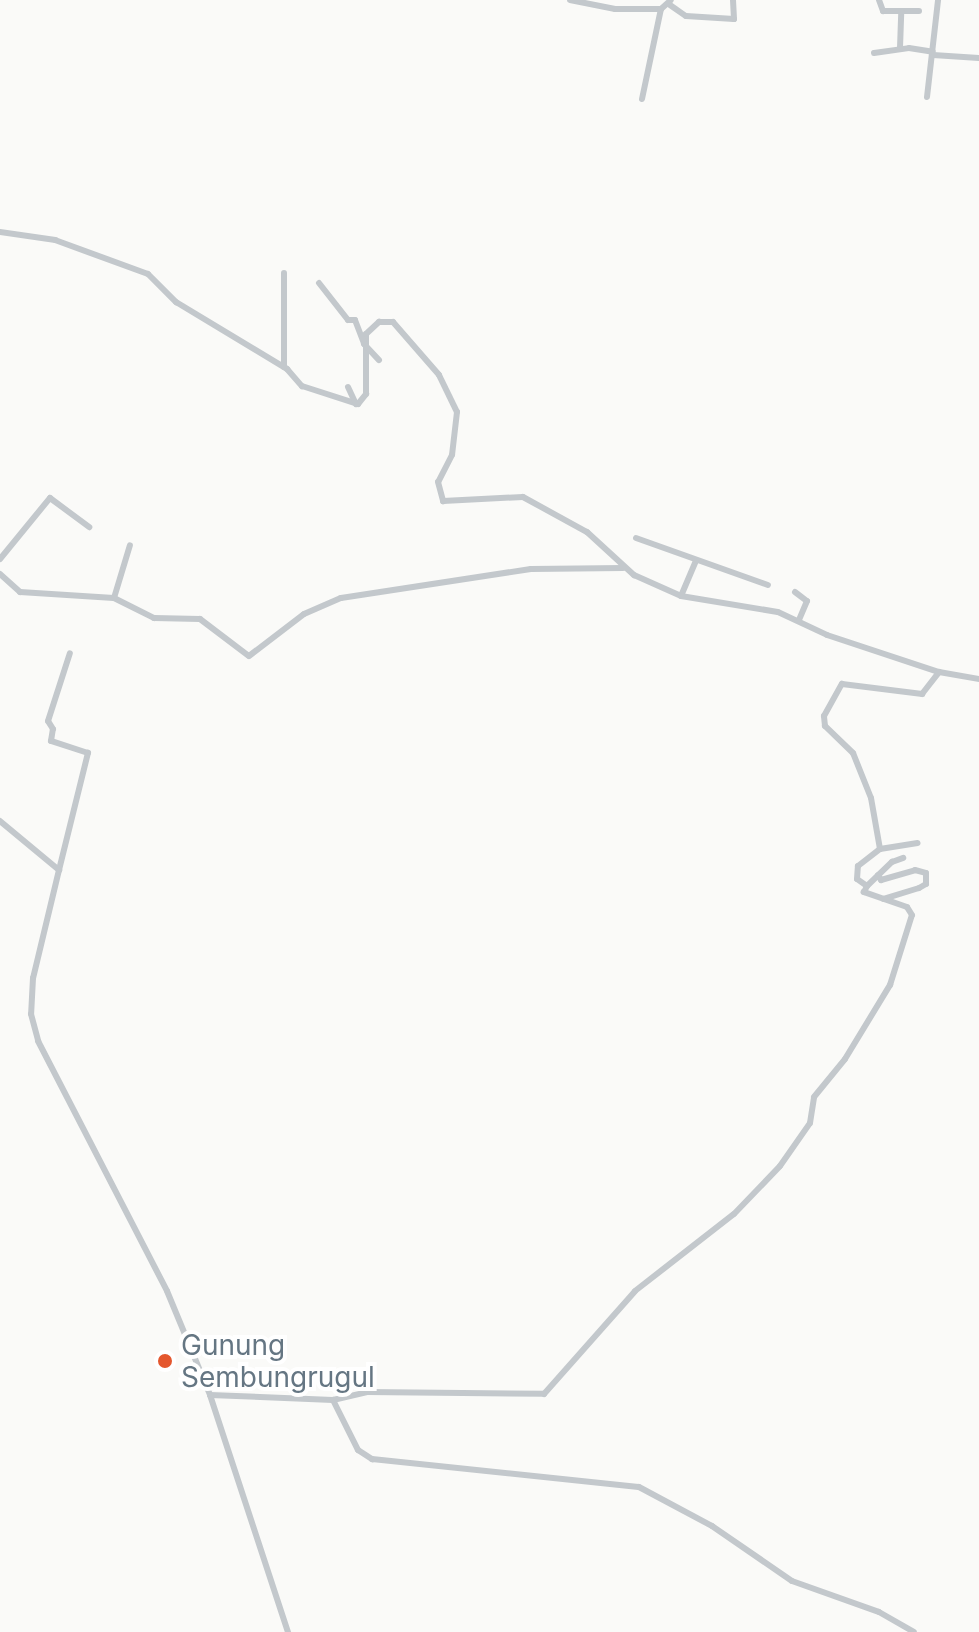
<!DOCTYPE html>
<style>
body{margin:0}
#map{position:relative;width:979px;height:1632px;overflow:hidden;background:#fafaf8;font-family:Inter,sans-serif}
div>[style]{position:absolute}
.street>*{height:6px;margin:-3px;padding:0 3px;transform-origin:3px;border-radius:3px;background:#c3c8cc}
.dots>*{width:22px;height:22px;translate:-50% -50%;box-sizing:border-box;border:4px solid #fff;border-radius:50%}
span{translate:-50% -50%;white-space:nowrap;text-align:center;line-height:1.15;-webkit-text-stroke:8px #fff;paint-order:stroke}
.poi-label{font-size:28px;color:#657683}
.left{translate:0 -50%;text-align:left}
</style>
<div id="map">
<div class="street">
<div style="left:570px;top:0;width:46px;rotate:11.3deg"></div>
<div style="left:615px;top:9px;width:46px"></div>
<div style="left:661px;top:9px;width:13px;rotate:-42deg"></div>
<div style="left:879px;top:0;width:12px;rotate:70deg"></div>
<div style="left:883px;top:11px;width:36px"></div>
<div style="left:670px;top:5px;width:19px;rotate:35deg"></div>
<div style="left:686px;top:16px;width:48px;rotate:3.6deg"></div>
<div style="left:734px;top:19px;width:19px;rotate:-93deg"></div>
<div style="left:900px;top:48px;width:36px;rotate:-88deg"></div>
<div style="left:874px;top:53px;width:35px;rotate:-8deg"></div>
<div style="left:909px;top:48px;width:24px;rotate:9deg"></div>
<div style="left:933px;top:55px;width:46px;rotate:3.7deg"></div>
<div style="left:927px;top:97px;width:98px;rotate:-83.5deg"></div>
<div style="left:642px;top:99px;width:92px;rotate:-78.1deg"></div>
<div style="left:0;top:232px;width:56px;rotate:8.3deg"></div>
<div style="left:55px;top:240px;width:99px;rotate:20.1deg"></div>
<div style="left:148px;top:274px;width:40px;rotate:45deg"></div>
<div style="left:176px;top:302px;width:130px;rotate:31.1deg"></div>
<div style="left:287px;top:369px;width:23px;rotate:49deg"></div>
<div style="left:302px;top:386px;width:59px;rotate:17.8deg"></div>
<div style="left:358px;top:404px;width:13px;rotate:-51deg"></div>
<div style="left:366px;top:394px;width:60px;rotate:-90deg"></div>
<div style="left:366px;top:334px;width:18px;rotate:-43deg"></div>
<div style="left:379px;top:322px;width:14px"></div>
<div style="left:393px;top:322px;width:70px;rotate:49deg"></div>
<div style="left:439px;top:375px;width:41px;rotate:64.1deg"></div>
<div style="left:457px;top:412px;width:43px;rotate:96.6deg"></div>
<div style="left:452px;top:455px;width:30px;rotate:117deg"></div>
<div style="left:438px;top:482px;width:20px;rotate:75deg"></div>
<div style="left:443px;top:501px;width:80px;rotate:-2.9deg"></div>
<div style="left:523px;top:497px;width:73px;rotate:28.7deg"></div>
<div style="left:587px;top:532px;width:64px;rotate:42.5deg"></div>
<div style="left:634px;top:575px;width:51px;rotate:24.1deg"></div>
<div style="left:681px;top:596px;width:98px;rotate:9.4deg"></div>
<div style="left:778px;top:612px;width:54px;rotate:25.1deg"></div>
<div style="left:827px;top:635px;width:118px;rotate:18.3deg"></div>
<div style="left:939px;top:672px;width:41px;rotate:9.9deg"></div>
<div style="left:284px;top:273px;width:94px;rotate:90deg"></div>
<div style="left:319px;top:283px;width:47px;rotate:51.9deg"></div>
<div style="left:348px;top:320px;width:7px"></div>
<div style="left:355px;top:320px;width:26px;rotate:69deg"></div>
<div style="left:364px;top:344px;width:22px;rotate:47deg"></div>
<div style="left:348px;top:387px;width:19px;rotate:65deg"></div>
<div style="left:636px;top:538px;width:140px;rotate:19.6deg"></div>
<div style="left:0;top:559px;width:79px;rotate:-50.7deg"></div>
<div style="left:50px;top:498px;width:49px;rotate:36.6deg"></div>
<div style="left:0;top:574px;width:27px;rotate:42deg"></div>
<div style="left:20px;top:592px;width:94px;rotate:3.7deg"></div>
<div style="left:114px;top:598px;width:45px;rotate:26.6deg"></div>
<div style="left:154px;top:618px;width:46px;rotate:1.2deg"></div>
<div style="left:200px;top:619px;width:61px;rotate:37.1deg"></div>
<div style="left:249px;top:656px;width:69px;rotate:-37.4deg"></div>
<div style="left:304px;top:614px;width:40px;rotate:-23.4deg"></div>
<div style="left:341px;top:598px;width:192px;rotate:-8.7deg"></div>
<div style="left:531px;top:569px;width:92px;rotate:-0.6deg"></div>
<div style="left:795px;top:592px;width:15px;rotate:37deg"></div>
<div style="left:807px;top:601px;width:21px;rotate:113deg"></div>
<div style="left:681px;top:596px;width:38px;rotate:-67deg"></div>
<div style="left:114px;top:598px;width:55px;rotate:-73.2deg"></div>
<div style="left:0;top:821px;width:77px;rotate:39.7deg"></div>
<div style="left:59px;top:870px;width:111px;rotate:103.5deg"></div>
<div style="left:33px;top:978px;width:36px;rotate:93deg"></div>
<div style="left:31px;top:1014px;width:28px;rotate:75deg"></div>
<div style="left:38px;top:1041px;width:281px;rotate:62.7deg"></div>
<div style="left:167px;top:1291px;width:113px;rotate:67.5deg"></div>
<div style="left:210px;top:1395px;width:250px;rotate:71.8deg"></div>
<div style="left:880px;top:849px;width:38px;rotate:-9deg"></div>
<div style="left:59px;top:870px;width:121px;rotate:-76.1deg"></div>
<div style="left:88px;top:753px;width:39px;rotate:-162deg"></div>
<div style="left:51px;top:741px;width:12px;rotate:-81deg"></div>
<div style="left:53px;top:729px;width:9px;rotate:-122deg"></div>
<div style="left:48px;top:721px;width:71px;rotate:-72.1deg"></div>
<div style="left:878px;top:875px;width:6px;rotate:59deg"></div>
<div style="left:881px;top:880px;width:35px;rotate:-16deg"></div>
<div style="left:915px;top:870px;width:11px;rotate:15deg"></div>
<div style="left:926px;top:873px;width:11px;rotate:90deg"></div>
<div style="left:926px;top:884px;width:8px;rotate:150deg"></div>
<div style="left:919px;top:888px;width:37px;rotate:163deg"></div>
<div style="left:867px;top:886px;width:35px;rotate:-44deg"></div>
<div style="left:892px;top:862px;width:12px;rotate:-20deg"></div>
<div style="left:210px;top:1395px;width:123px;rotate:2.3deg"></div>
<div style="left:333px;top:1400px;width:56px;rotate:63.4deg"></div>
<div style="left:358px;top:1450px;width:17px;rotate:33deg"></div>
<div style="left:372px;top:1459px;width:268px;rotate:6deg"></div>
<div style="left:639px;top:1487px;width:83px;rotate:28.1deg"></div>
<div style="left:712px;top:1526px;width:97px;rotate:34.5deg"></div>
<div style="left:792px;top:1581px;width:92px;rotate:19.6deg"></div>
<div style="left:879px;top:1612px;width:40px;rotate:29.7deg"></div>
<div style="left:333px;top:1400px;width:35px;rotate:-13deg"></div>
<div style="left:367px;top:1392px;width:177px;rotate:0.6deg"></div>
<div style="left:544px;top:1394px;width:137px;rotate:-48.5deg"></div>
<div style="left:635px;top:1291px;width:125px;rotate:-37.9deg"></div>
<div style="left:734px;top:1214px;width:66px;rotate:-46.2deg"></div>
<div style="left:780px;top:1166px;width:52px;rotate:-55.1deg"></div>
<div style="left:810px;top:1123px;width:26px;rotate:-81deg"></div>
<div style="left:814px;top:1097px;width:49px;rotate:-50.8deg"></div>
<div style="left:845px;top:1059px;width:87px;rotate:-58.7deg"></div>
<div style="left:890px;top:985px;width:73px;rotate:-72.6deg"></div>
<div style="left:912px;top:915px;width:9px;rotate:-122deg"></div>
<div style="left:907px;top:907px;width:46px;rotate:-160.8deg"></div>
<div style="left:864px;top:892px;width:7px;rotate:-63deg"></div>
<div style="left:867px;top:886px;width:12px;rotate:-145deg"></div>
<div style="left:857px;top:879px;width:13px;rotate:-86deg"></div>
<div style="left:858px;top:866px;width:28px;rotate:-38deg"></div>
<div style="left:880px;top:849px;width:52px;rotate:-100deg"></div>
<div style="left:871px;top:798px;width:48px;rotate:-111.8deg"></div>
<div style="left:853px;top:753px;width:39px;rotate:-136deg"></div>
<div style="left:825px;top:726px;width:10px;rotate:-96deg"></div>
<div style="left:824px;top:716px;width:37px;rotate:-61deg"></div>
<div style="left:842px;top:684px;width:81px;rotate:7.1deg"></div>
<div style="left:922px;top:694px;width:28px;rotate:-52deg"></div>
</div>
<div class="dots">
<div style="left:165px;top:1361px;background:#e4572e"></div>
</div>
<div class="poi-label">
<span class="left" style="left:181px;top:1361px">Gunung<br>Sembungrugul</span>
</div>
</div>
